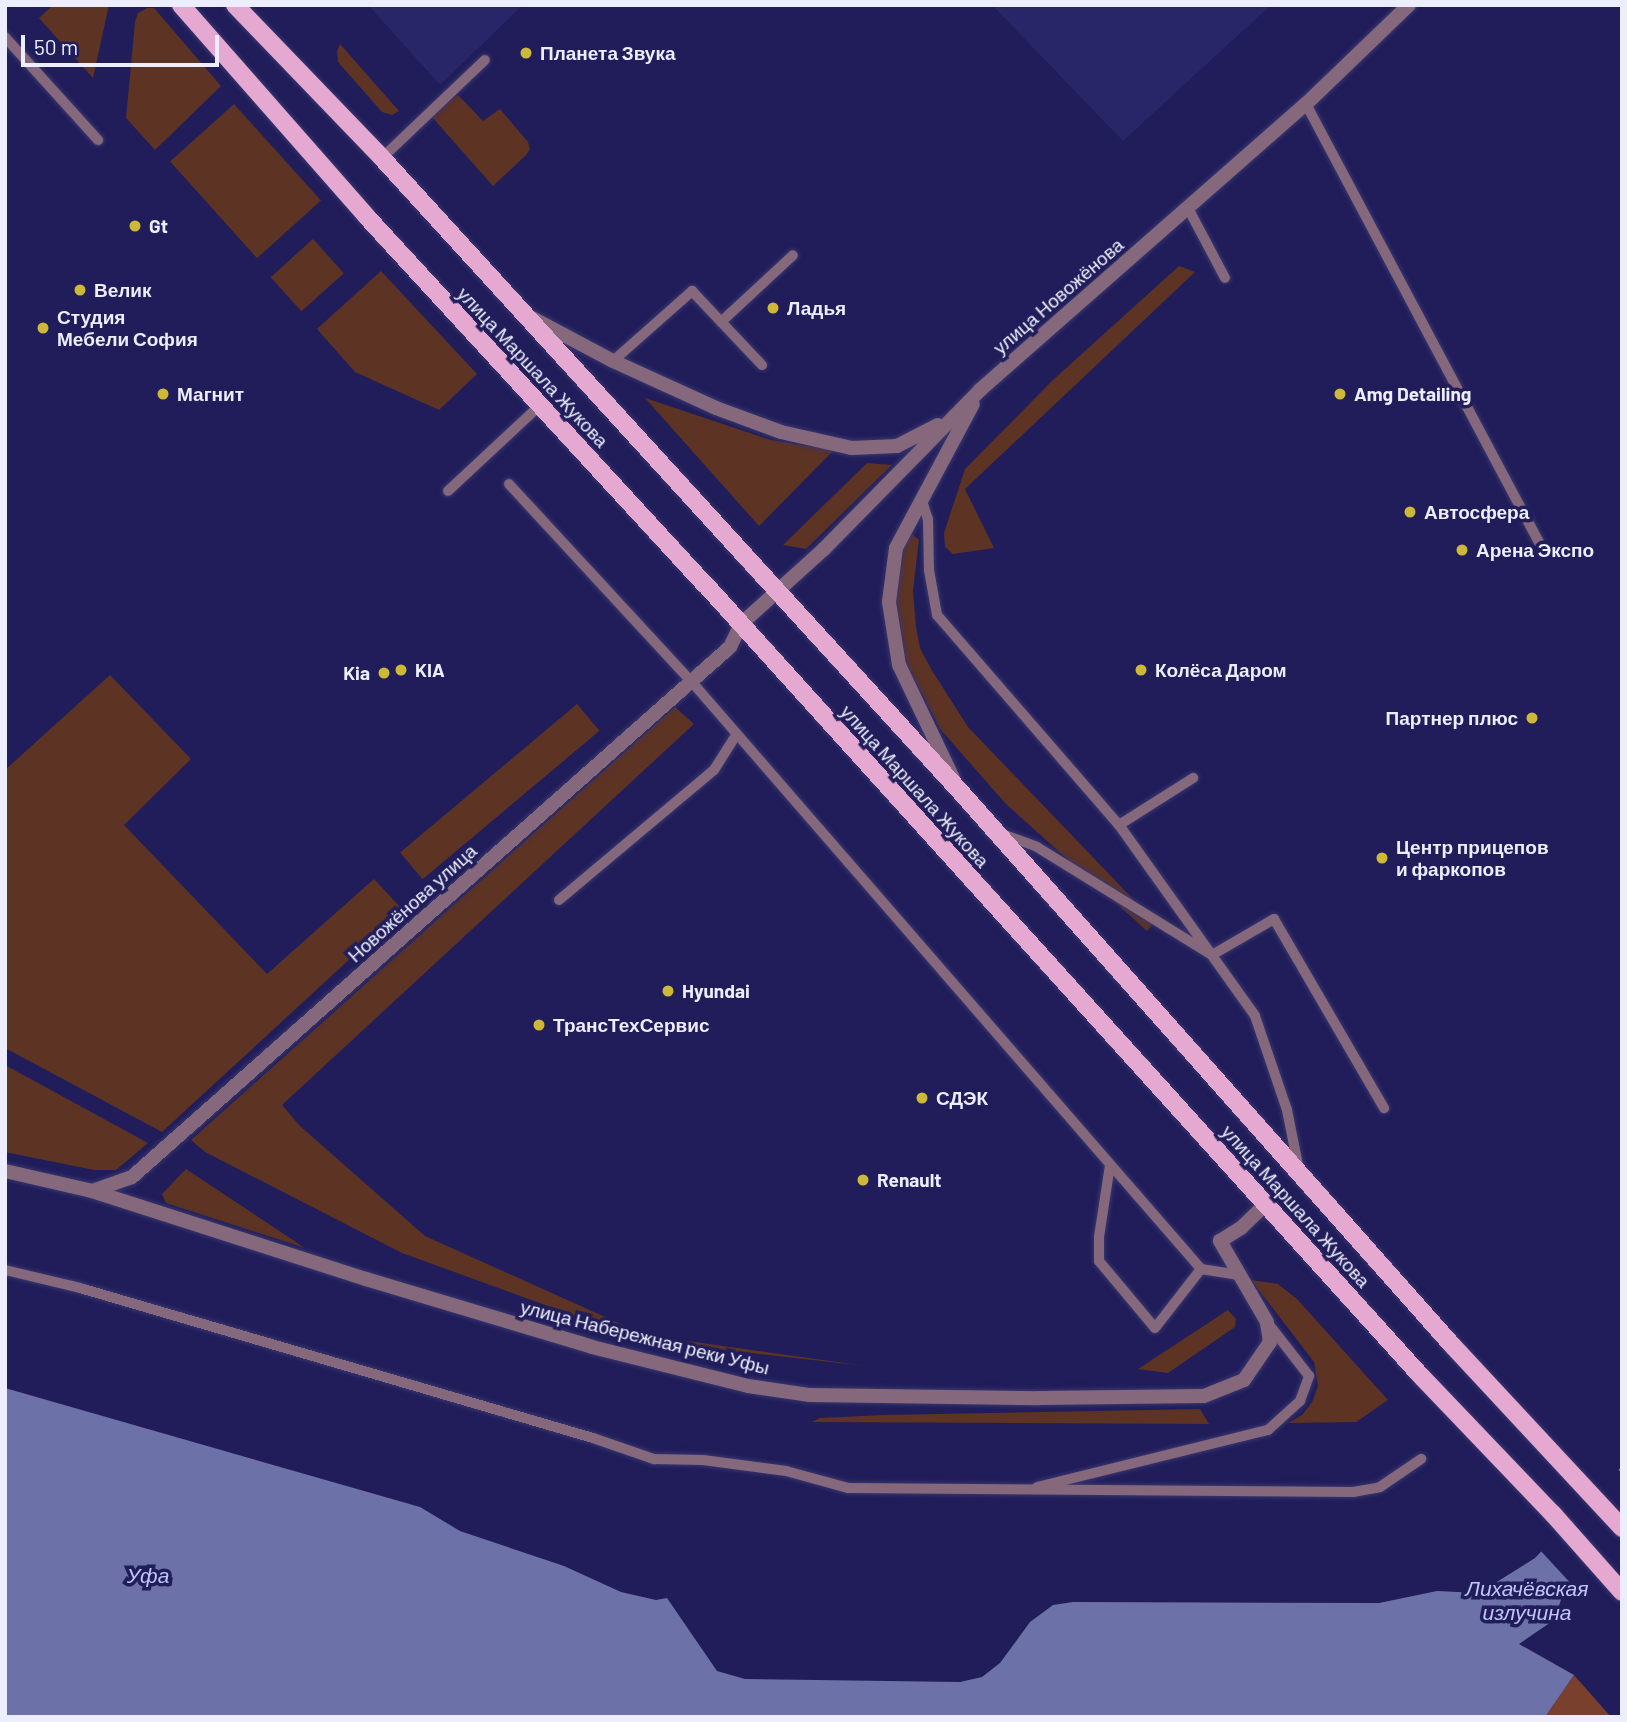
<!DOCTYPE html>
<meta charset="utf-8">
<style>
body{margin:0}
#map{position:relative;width:1627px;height:1722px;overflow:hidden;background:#201d5a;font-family:Barlow,sans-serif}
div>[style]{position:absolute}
.built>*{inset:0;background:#282569}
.green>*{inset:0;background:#5d3324;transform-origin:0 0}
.forest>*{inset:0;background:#79402d}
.water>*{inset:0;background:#6c71a7}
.pier>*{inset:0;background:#201d5a}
.roads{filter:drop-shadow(0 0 2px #38366e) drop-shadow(0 0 2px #38366e)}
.service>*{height:10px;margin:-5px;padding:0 5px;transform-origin:5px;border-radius:5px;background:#86687c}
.tertiary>*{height:14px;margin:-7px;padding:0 7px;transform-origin:7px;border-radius:7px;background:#86687c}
.primary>*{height:18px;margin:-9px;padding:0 9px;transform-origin:9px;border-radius:9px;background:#e5a8d1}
.dots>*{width:19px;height:19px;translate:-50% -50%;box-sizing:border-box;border:4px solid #201d5a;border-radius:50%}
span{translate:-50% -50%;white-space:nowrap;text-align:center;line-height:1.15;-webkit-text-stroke:7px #201d5a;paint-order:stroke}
.poi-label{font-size:19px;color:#eceefe;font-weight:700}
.left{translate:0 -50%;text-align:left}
.right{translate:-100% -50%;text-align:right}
.street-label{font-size:19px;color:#eceefe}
.water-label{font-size:21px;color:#c0c6f7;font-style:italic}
.frame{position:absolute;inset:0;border:7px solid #eceefe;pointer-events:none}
.scale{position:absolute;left:21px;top:35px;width:198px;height:32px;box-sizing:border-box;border:4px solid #eceefe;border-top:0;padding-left:9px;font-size:21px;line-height:24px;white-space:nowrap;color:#eceefe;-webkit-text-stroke:5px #201d5a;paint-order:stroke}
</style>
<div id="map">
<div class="built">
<div style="clip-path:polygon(368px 5px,523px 5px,440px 85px)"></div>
<div style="clip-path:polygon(992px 5px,1271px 5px,1123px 141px)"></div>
</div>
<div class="green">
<div style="clip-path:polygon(53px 5px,109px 5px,93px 78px,39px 18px)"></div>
<div style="clip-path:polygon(147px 8px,154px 8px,221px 86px,155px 150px,126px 118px,135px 22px,138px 13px)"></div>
<div style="clip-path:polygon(340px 44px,399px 111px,392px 115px,382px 112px,338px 62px,337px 51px)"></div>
<div style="clip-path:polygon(459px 96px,483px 121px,500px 109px,528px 142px,530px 149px,526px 155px,493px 186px,431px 116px,451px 97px)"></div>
<div style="left:234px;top:104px;width:130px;height:86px;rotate:48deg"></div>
<div style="left:313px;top:239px;width:46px;height:57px;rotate:48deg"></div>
<div style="clip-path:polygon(1179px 266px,1195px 272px,965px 489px,994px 548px,953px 554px,945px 547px,944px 533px,965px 469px,1053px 380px)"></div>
<div style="clip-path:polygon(381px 271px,477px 374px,439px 410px,355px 372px,317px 329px)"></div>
<div style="clip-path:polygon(645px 398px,771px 440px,834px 450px,759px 526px)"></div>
<div style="clip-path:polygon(867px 463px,892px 465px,806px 549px,783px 545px)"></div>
<div style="clip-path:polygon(912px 534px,919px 540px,913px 591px,916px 627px,920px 648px,931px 669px,968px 727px,1155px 922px,1147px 931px,1005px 803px,941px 730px,906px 663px,896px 597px,904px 546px)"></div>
<div style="clip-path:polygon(110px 675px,191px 759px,124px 825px,267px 974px,374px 879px,403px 910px,162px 1132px,5px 1048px,5px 770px)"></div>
<div style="left:577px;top:704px;width:35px;height:231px;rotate:50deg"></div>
<div style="clip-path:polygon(675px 707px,694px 724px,282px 1105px,300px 1126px,425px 1236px,645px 1335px,866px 1366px,644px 1341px,402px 1253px,205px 1152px,191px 1140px)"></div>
<div style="clip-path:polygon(5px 1065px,148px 1143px,116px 1170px,94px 1170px,5px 1152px)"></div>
<div style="clip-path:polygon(186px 1169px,305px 1248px,166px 1203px,162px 1194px)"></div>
<div style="clip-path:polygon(1251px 1280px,1278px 1284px,1297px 1299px,1388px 1400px,1356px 1422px,1288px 1423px,1302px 1415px,1312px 1402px,1318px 1386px,1314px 1362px)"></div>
<div style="clip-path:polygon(1228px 1310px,1236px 1319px,1235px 1327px,1168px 1373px,1138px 1369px)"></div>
<div style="clip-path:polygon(1200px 1409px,1209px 1424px,812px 1422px,820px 1418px,884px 1415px)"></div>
</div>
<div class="forest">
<div style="clip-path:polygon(1574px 1675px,1611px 1717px,1545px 1717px)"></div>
</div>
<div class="water">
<div style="clip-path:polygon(5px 1388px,420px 1507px,460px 1531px,564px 1566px,621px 1592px,656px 1600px,667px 1598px,717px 1671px,745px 1679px,960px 1682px,982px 1677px,1000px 1663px,1030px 1622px,1053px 1605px,1073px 1602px,1379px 1603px,1437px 1591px,1479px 1593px,1535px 1558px,1622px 1466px,1622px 1539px,1562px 1597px,1554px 1620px,1519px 1644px,1574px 1675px,1545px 1717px,5px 1717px)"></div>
</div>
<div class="pier">
<div style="clip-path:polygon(1616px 1467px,1622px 1474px,1622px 1544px,1576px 1589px,1539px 1549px)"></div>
</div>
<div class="roads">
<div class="service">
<div style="left:5px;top:37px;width:139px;rotate:47.9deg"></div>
<div style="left:1306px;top:104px;width:496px;rotate:62deg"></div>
<div style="left:382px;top:158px;width:142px;rotate:-43.6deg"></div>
<div style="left:1188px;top:208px;width:79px;rotate:62.1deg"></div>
<div style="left:721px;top:322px;width:98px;rotate:-42.9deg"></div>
<div style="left:613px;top:361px;width:106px;rotate:-41.5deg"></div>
<div style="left:692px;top:291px;width:102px;rotate:46.6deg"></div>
<div style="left:509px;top:484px;width:268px;rotate:47.3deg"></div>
<div style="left:691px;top:681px;width:778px;rotate:49.06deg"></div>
<div style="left:1201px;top:1269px;width:37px;rotate:9deg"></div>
<div style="left:448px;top:491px;width:125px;rotate:-43deg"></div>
<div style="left:922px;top:501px;width:19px;rotate:72deg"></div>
<div style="left:928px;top:519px;width:51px;rotate:88.9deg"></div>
<div style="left:929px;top:570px;width:46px;rotate:79.9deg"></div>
<div style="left:937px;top:615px;width:278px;rotate:49.1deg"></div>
<div style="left:1119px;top:825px;width:234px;rotate:54.5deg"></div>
<div style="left:1255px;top:1016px;width:99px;rotate:71.2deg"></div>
<div style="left:1287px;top:1110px;width:61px;rotate:78.7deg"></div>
<div style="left:1119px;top:825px;width:88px;rotate:-32.4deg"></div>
<div style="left:1002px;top:834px;width:37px;rotate:20deg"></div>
<div style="left:1037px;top:847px;width:206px;rotate:31.7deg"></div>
<div style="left:1212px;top:955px;width:72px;rotate:-30.1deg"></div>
<div style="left:1274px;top:919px;width:219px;rotate:59.8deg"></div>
<div style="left:559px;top:900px;width:202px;rotate:-40deg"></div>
<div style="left:714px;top:770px;width:41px;rotate:-57.8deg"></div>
<div style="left:1110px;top:1165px;width:73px;rotate:98.7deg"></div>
<div style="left:1099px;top:1237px;width:24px;rotate:90deg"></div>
<div style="left:1099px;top:1261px;width:87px;rotate:50.1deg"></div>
<div style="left:1155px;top:1328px;width:75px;rotate:-52.1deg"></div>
<div style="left:5px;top:1270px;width:77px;rotate:13.5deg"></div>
<div style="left:80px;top:1288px;width:534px;rotate:16.3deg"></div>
<div style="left:593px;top:1438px;width:65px;rotate:19deg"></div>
<div style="left:654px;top:1459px;width:49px;rotate:1.2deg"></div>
<div style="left:703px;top:1460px;width:84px;rotate:7.5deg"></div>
<div style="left:786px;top:1471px;width:64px;rotate:15.3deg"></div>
<div style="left:848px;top:1488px;width:505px;rotate:0.45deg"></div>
<div style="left:1353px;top:1492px;width:27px;rotate:-10deg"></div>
<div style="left:1380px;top:1487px;width:50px;rotate:-34.3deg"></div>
<div style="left:1037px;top:1487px;width:238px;rotate:-13.9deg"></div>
<div style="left:1268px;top:1430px;width:43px;rotate:-42.2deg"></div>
<div style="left:1300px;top:1401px;width:27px;rotate:-70deg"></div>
<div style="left:1309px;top:1376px;width:68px;rotate:-127.9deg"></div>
</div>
<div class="tertiary">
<div style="left:532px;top:318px;width:92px;rotate:28deg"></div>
<div style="left:613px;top:361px;width:113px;rotate:24.5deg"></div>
<div style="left:716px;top:408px;width:69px;rotate:20.3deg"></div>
<div style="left:781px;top:432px;width:73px;rotate:12.7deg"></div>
<div style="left:852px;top:448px;width:45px;rotate:-2.5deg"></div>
<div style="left:897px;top:446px;width:46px;rotate:-27.1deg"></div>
<div style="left:953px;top:778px;width:125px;rotate:-115.5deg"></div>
<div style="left:899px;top:665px;width:64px;rotate:-99deg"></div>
<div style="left:889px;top:602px;width:54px;rotate:-82.6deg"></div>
<div style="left:896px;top:548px;width:163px;rotate:-61.9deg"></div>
<div style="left:5px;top:1171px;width:89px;rotate:12.9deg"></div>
<div style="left:92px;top:1191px;width:288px;rotate:17.8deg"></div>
<div style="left:366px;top:1279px;width:236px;rotate:16.7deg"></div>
<div style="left:592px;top:1347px;width:161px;rotate:14deg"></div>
<div style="left:748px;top:1386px;width:63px;rotate:8.3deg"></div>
<div style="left:810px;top:1395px;width:229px;rotate:0.8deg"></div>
<div style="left:1039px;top:1398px;width:165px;rotate:-0.7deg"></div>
<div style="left:1204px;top:1396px;width:43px;rotate:-21.8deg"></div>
<div style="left:1244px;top:1380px;width:46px;rotate:-55.6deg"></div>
<div style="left:1270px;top:1342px;width:20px;rotate:-99deg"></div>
<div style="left:1267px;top:1322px;width:94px;rotate:-120.1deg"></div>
<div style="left:1220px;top:1241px;width:26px;rotate:-32deg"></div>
<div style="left:1242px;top:1227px;width:33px;rotate:-44deg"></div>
<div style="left:92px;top:1191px;width:42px;rotate:-19.3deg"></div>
<div style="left:132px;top:1177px;width:799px;rotate:-41.55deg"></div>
<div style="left:730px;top:647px;width:25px;rotate:-64deg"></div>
<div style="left:741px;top:624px;width:112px;rotate:-42.1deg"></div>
<div style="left:824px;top:549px;width:223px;rotate:-45.5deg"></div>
<div style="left:980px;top:390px;width:434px;rotate:-41.3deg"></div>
<div style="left:1306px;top:104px;width:143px;rotate:-43.9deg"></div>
</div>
<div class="primary">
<div style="left:181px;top:5px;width:282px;rotate:48.7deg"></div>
<div style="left:367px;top:217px;width:499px;rotate:47.4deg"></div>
<div style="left:705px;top:584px;width:1068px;rotate:47.89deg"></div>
<div style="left:1421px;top:1376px;width:191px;rotate:46.3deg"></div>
<div style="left:1553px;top:1514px;width:104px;rotate:48.5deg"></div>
<div style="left:235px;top:5px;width:212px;rotate:46.1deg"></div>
<div style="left:382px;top:158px;width:854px;rotate:47.61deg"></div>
<div style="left:958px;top:789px;width:744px;rotate:48.38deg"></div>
<div style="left:1452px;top:1345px;width:250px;rotate:47.1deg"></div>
</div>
</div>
<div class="dots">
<div style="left:526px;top:53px;background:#ceb837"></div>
<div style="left:135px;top:226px;background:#ceb837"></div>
<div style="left:80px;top:290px;background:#ceb837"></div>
<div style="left:773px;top:308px;background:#ceb837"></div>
<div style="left:43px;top:328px;background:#ceb837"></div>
<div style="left:163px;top:394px;background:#ceb837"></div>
<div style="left:1340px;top:394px;background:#ceb837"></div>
<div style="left:1410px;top:512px;background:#ceb837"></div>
<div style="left:1462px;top:550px;background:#ceb837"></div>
<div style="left:401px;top:670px;background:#ceb837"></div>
<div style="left:1141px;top:670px;background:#ceb837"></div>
<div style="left:384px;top:673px;background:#ceb837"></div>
<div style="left:1532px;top:718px;background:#ceb837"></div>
<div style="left:1382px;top:858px;background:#ceb837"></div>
<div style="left:668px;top:991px;background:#ceb837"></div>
<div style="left:539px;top:1025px;background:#ceb837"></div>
<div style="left:922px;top:1098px;background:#ceb837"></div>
<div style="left:863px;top:1180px;background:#ceb837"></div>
</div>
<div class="poi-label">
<span class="left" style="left:540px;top:53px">Планета Звука</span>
<span class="left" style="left:149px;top:226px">Gt</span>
<span class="left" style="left:94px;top:290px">Велик</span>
<span class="left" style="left:787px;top:308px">Ладья</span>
<span class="left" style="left:57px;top:328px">Студия<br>Мебели София</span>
<span class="left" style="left:177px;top:394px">Магнит</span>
<span class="left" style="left:1354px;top:394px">Amg Detailing</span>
<span class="left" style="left:1424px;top:512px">Автосфера</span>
<span class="left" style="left:1476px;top:550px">Арена Экспо</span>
<span class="left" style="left:415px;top:670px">KIA</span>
<span class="left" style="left:1155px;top:670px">Колёса Даром</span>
<span class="right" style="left:370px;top:673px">Kia</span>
<span class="right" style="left:1518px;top:718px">Партнер плюс</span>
<span class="left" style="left:1396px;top:858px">Центр прицепов<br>и фаркопов</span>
<span class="left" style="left:682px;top:991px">Hyundai</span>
<span class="left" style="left:553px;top:1025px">ТрансТехСервис</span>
<span class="left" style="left:936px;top:1098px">СДЭК</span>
<span class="left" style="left:877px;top:1180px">Renault</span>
</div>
<div class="street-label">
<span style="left:1058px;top:296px;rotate:-41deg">улица Новожёнова</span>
<span style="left:533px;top:367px;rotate:47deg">улица Маршала Жукова</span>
<span style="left:915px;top:786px;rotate:48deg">улица Маршала Жукова</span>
<span style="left:412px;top:903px;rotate:-42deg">Новожёнова улица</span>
<span style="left:1296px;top:1206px;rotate:48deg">улица Маршала Жукова</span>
<span style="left:645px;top:1337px;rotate:14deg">улица Набережная реки Уфы</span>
</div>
<div class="water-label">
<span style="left:148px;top:1575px">Уфа</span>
<span style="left:1527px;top:1600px">Лихачёвская<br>излучина</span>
</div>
<div class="frame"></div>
<div class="scale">50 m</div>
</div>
